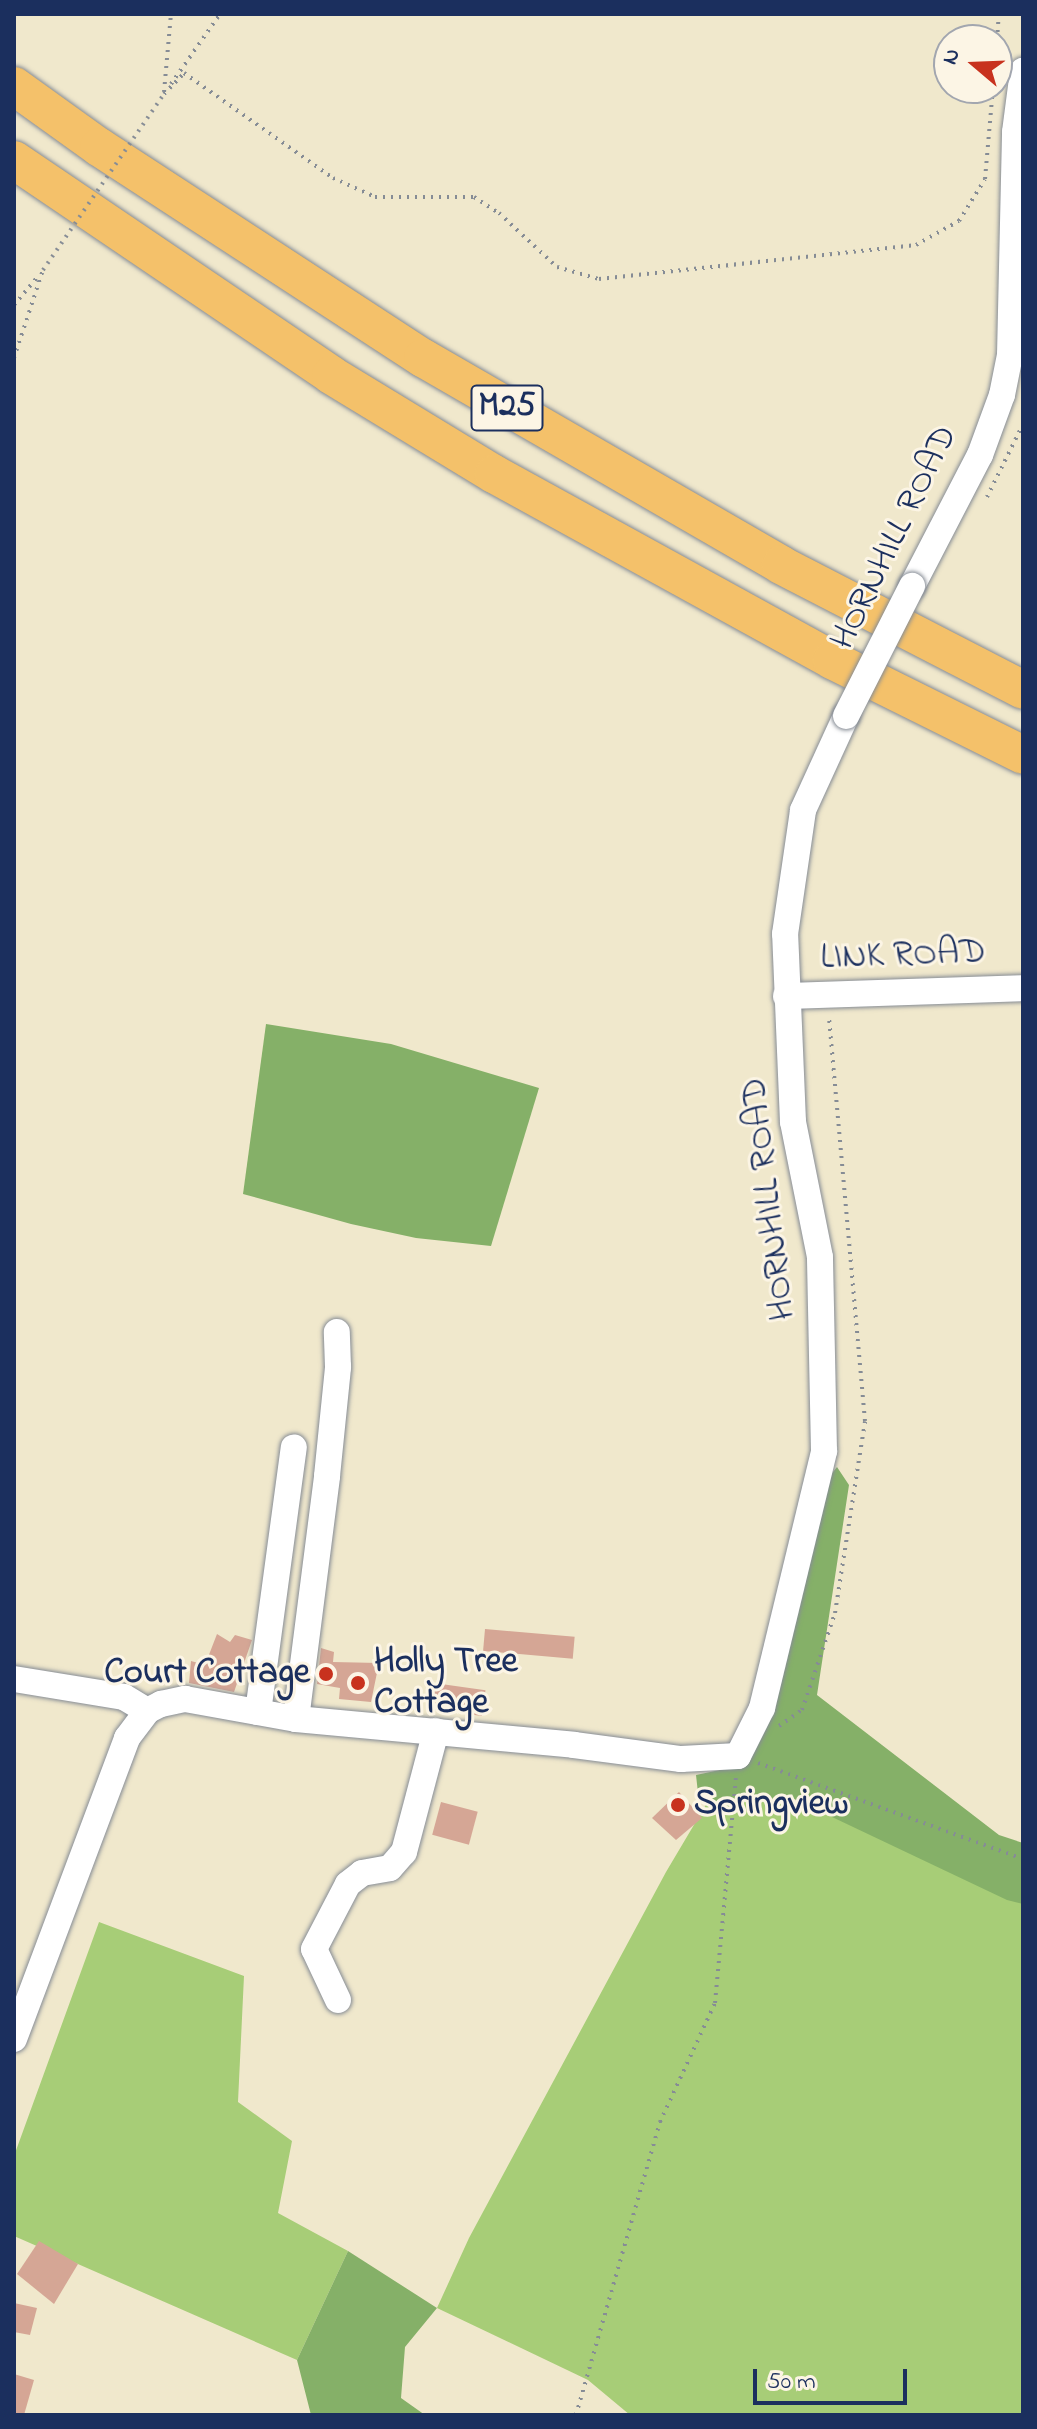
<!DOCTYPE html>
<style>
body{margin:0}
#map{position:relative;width:1037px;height:2429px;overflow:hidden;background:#f0e8cc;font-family:"Indie Flower",sans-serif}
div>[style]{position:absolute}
.green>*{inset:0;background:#a7cd77}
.forest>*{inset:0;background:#85b068}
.building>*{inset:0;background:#d5a695;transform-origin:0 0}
.path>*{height:4px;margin-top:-2px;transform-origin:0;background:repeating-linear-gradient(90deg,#868c95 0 2px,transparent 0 8px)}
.roads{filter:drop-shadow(0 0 2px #868c95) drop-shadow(0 0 2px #868c95)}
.minor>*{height:26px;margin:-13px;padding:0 13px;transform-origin:13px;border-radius:13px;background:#fff}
.highway>*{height:38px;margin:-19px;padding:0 19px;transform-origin:19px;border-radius:19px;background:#f4c16a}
.path-bridge>*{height:4px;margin-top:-2px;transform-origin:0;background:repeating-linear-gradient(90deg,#868c95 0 2px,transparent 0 8px)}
.bridges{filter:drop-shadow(0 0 2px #868c95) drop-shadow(0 0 2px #868c95)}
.minor-bridge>*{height:26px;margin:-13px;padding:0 13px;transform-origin:13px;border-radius:13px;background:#fff}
.dots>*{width:22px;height:22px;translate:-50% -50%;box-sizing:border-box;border:4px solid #fcf5e5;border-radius:50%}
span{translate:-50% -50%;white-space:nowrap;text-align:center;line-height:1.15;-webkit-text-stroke:6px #fcf5e5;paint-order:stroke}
.shield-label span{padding:2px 6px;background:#fcf5e5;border:2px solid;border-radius:6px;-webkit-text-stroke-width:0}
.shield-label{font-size:34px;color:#1b2f5e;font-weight:700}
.street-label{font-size:36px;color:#1b2f5e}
.poi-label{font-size:36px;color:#1b2f5e;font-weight:700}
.left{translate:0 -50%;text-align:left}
.right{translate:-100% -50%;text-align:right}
.frame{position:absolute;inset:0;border:16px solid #1b2f5e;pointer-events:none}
.north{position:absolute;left:933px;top:24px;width:80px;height:80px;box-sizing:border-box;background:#fcf5e5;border:2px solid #a2a6af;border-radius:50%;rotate:289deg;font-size:22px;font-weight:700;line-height:32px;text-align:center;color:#1b2f5e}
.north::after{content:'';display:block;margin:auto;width:28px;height:36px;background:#c8321e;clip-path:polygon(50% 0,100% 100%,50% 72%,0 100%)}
.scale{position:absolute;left:753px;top:2369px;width:154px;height:36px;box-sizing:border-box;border:4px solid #1b2f5e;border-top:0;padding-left:10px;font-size:24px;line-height:28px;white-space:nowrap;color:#1b2f5e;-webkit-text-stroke:6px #fcf5e5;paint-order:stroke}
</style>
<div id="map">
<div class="green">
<div style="clip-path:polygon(720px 1781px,1023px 1871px,1023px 2415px,630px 2415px,588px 2380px,437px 2308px,469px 2238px,666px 1872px)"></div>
<div style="clip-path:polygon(99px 1922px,244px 1976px,238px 2102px,292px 2141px,278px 2213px,348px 2251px,297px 2360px,14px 2236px,14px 2156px)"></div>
</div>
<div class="forest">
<div style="clip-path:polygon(266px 1024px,391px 1044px,539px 1088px,491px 1246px,416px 1238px,351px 1224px,243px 1194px)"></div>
<div style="clip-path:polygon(837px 1467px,849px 1485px,817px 1695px,999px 1835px,1023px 1843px,1023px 1904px,1007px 1900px,792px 1798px,699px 1802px,696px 1775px,748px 1764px,770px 1713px,825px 1482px)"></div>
<div style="clip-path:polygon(348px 2251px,437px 2308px,405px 2347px,401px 2398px,425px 2415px,311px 2415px,297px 2360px)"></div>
</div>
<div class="building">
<div style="left:485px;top:1629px;width:90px;height:22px;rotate:5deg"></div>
<div style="clip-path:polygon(217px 1634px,230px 1642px,235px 1635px,252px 1640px,234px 1692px,189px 1683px,191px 1661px,205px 1665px)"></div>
<div style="clip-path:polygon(321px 1648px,334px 1652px,333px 1662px,379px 1663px,371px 1702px,339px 1699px,340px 1688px,317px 1684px)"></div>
<div style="left:434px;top:1683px;width:52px;height:26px;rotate:8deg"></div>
<div style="clip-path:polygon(679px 1792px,702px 1818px,676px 1840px,652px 1818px)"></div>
<div style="left:441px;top:1802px;width:38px;height:34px;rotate:15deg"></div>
<div style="clip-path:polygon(39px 2241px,78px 2264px,54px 2304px,17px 2274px)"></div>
<div style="clip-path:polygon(14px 2303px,37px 2308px,30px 2335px,14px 2332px)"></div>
<div style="clip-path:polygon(14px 2374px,34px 2380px,24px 2415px,14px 2415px)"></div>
</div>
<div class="path">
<div style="left:997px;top:40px;width:26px;rotate:-86deg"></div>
<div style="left:171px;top:84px;width:85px;rotate:-55deg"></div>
<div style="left:164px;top:92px;width:78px;rotate:-84.9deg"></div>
<div style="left:164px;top:94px;width:29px;rotate:-46deg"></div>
<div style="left:184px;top:73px;width:182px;rotate:35.2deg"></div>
<div style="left:333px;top:178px;width:46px;rotate:24.3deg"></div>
<div style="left:375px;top:197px;width:99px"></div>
<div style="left:474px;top:197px;width:30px;rotate:33deg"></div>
<div style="left:499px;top:213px;width:79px;rotate:43deg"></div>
<div style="left:557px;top:267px;width:44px;rotate:15.9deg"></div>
<div style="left:599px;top:279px;width:319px;rotate:-6.1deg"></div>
<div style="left:916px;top:245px;width:49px;rotate:-29.2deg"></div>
<div style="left:959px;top:221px;width:49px;rotate:-58.2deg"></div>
<div style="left:985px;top:179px;width:91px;rotate:-85deg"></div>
<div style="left:14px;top:305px;width:39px;rotate:-50deg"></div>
<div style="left:14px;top:358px;width:93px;rotate:-71.8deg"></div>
<div style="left:987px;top:497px;width:81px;rotate:-63.7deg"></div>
<div style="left:779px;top:1726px;width:28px;rotate:-35deg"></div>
<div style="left:802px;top:1710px;width:102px;rotate:-71.2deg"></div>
<div style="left:835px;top:1613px;width:194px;rotate:-81.1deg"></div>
<div style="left:865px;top:1421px;width:407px;rotate:-95.1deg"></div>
<div style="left:758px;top:1763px;width:282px;rotate:19.9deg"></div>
<div style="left:576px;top:2415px;width:305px;rotate:-74deg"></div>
<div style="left:660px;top:2122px;width:131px;rotate:-65.2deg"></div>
<div style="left:715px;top:2003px;width:226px;rotate:-84.7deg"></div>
</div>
<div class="roads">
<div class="minor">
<div style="left:912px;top:586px;width:148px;rotate:-62.6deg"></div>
<div style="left:980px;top:455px;width:64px;rotate:-69.9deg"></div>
<div style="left:1002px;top:395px;width:41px;rotate:-78.7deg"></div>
<div style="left:1010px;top:355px;width:223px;rotate:-88.7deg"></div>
<div style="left:1015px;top:132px;width:62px;rotate:-82.5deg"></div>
<div style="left:786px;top:996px;width:237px;rotate:-1.9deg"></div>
<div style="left:14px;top:1679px;width:111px;rotate:9.3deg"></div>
<div style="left:124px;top:1697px;width:27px;rotate:31deg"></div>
<div style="left:258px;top:1712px;width:267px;rotate:-82.3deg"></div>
<div style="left:296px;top:1719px;width:245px;rotate:-82.7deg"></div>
<div style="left:327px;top:1476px;width:110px;rotate:-84.2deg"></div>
<div style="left:338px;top:1367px;width:35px;rotate:-92deg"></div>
<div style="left:338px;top:2000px;width:56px;rotate:-115.2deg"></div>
<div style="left:314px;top:1949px;width:73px;rotate:-62.4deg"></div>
<div style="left:348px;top:1884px;width:18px;rotate:-38deg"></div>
<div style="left:362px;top:1873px;width:28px;rotate:-10deg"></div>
<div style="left:390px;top:1868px;width:21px;rotate:-49deg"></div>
<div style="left:404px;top:1852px;width:125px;rotate:-75.2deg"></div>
<div style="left:14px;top:2039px;width:322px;rotate:-69.4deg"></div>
<div style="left:127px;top:1738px;width:34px;rotate:-53deg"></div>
<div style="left:147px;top:1711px;width:16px;rotate:-27deg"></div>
<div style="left:161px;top:1704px;width:25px;rotate:-12deg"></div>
<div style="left:185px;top:1699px;width:113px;rotate:10.2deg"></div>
<div style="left:296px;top:1719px;width:279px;rotate:5.3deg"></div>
<div style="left:574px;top:1745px;width:108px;rotate:7.5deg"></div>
<div style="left:681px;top:1759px;width:57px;rotate:-3deg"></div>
<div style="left:738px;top:1756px;width:54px;rotate:-63.4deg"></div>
<div style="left:762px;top:1708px;width:264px;rotate:-76.4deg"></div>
<div style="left:824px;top:1451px;width:194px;rotate:-91.2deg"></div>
<div style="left:820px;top:1257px;width:138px;rotate:-101.3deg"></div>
<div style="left:793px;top:1122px;width:188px;rotate:-92.4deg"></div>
<div style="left:785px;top:934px;width:125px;rotate:-81.7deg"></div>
<div style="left:803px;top:810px;width:103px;rotate:-65.4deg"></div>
</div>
<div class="highway">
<div style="left:14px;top:86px;width:105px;rotate:35.7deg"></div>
<div style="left:99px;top:147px;width:387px;rotate:33.1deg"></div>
<div style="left:423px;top:358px;width:414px;rotate:30deg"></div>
<div style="left:781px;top:565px;width:272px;rotate:27.3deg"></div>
<div style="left:14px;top:160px;width:383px;rotate:34.1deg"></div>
<div style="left:331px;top:375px;width:191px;rotate:31.3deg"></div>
<div style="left:494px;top:474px;width:386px;rotate:28.8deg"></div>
<div style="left:832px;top:660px;width:213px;rotate:26.4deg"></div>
</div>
</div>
<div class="path-bridge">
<div style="left:43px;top:270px;width:214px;rotate:-55.5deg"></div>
</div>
<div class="bridges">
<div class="minor-bridge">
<div style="left:846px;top:716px;width:146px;rotate:-63.1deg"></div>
</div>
</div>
<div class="dots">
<div style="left:326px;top:1674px;background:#c8321e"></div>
<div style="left:358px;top:1683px;background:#c8321e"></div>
<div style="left:678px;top:1805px;background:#c8321e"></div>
</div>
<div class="shield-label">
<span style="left:507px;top:408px">M25</span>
</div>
<div class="street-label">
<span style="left:895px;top:538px;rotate:-64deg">HORNHILL ROAD</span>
<span style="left:903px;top:956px;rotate:-2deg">LINK ROAD</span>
<span style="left:770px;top:1199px;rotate:-97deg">HORNHILL ROAD</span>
</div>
<div class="poi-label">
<span class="left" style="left:374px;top:1683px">Holly Tree<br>Cottage</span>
<span class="right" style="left:310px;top:1674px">Court Cottage</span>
<span class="left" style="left:694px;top:1805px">Springview</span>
</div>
<div class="frame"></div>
<div class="north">N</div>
<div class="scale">50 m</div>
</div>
